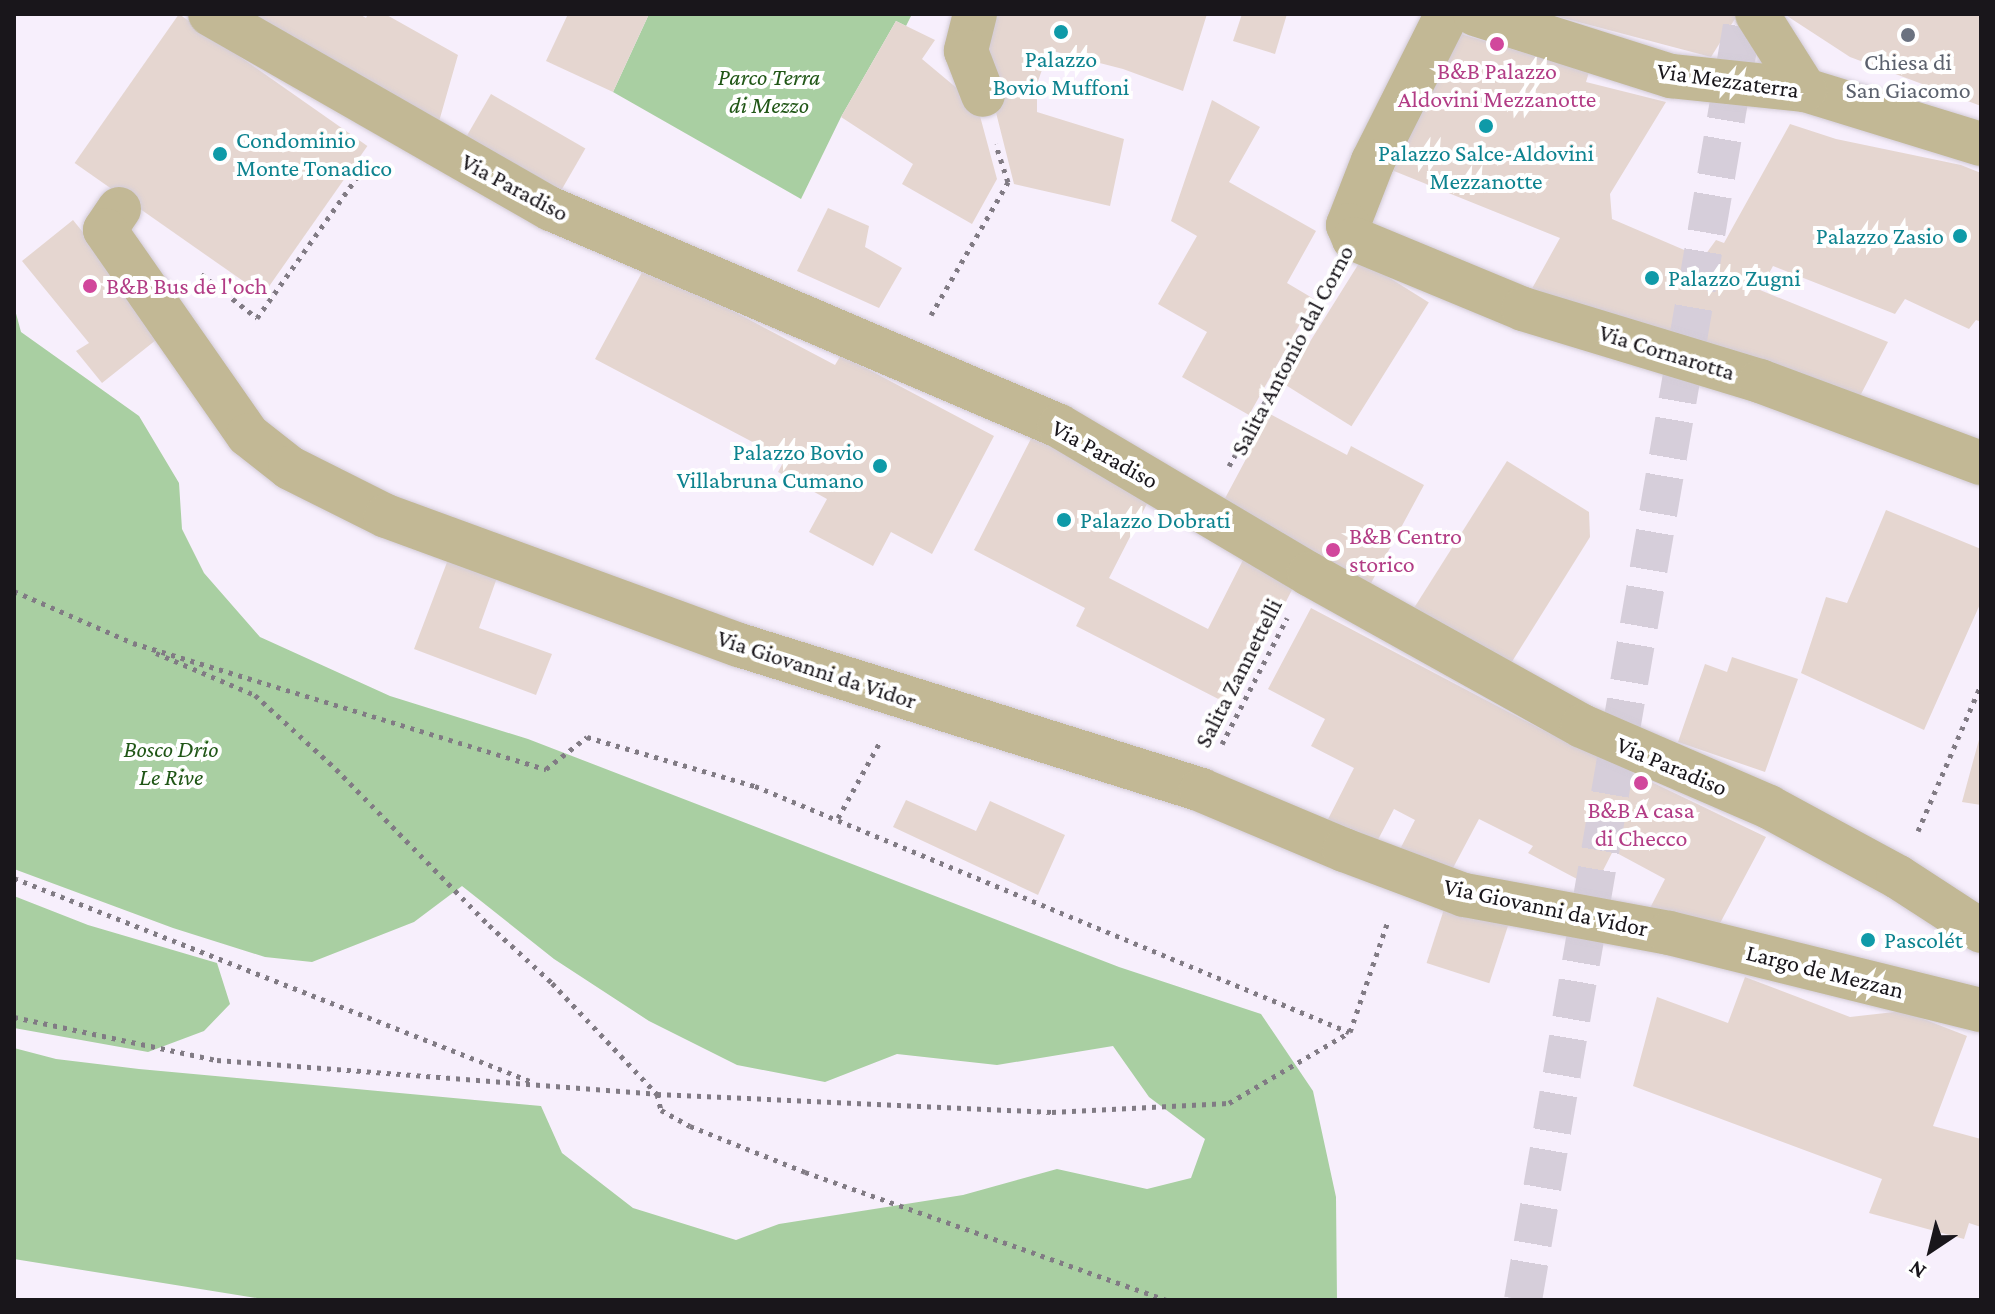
<!DOCTYPE html>
<meta charset="utf-8">
<style>
body{margin:0}
#map{position:relative;width:1995px;height:1314px;overflow:hidden;background:#f7effc;font-family:"Crimson Pro",serif}
div>[style]{position:absolute}
.green>*{inset:0;background:#a9cfa2}
.building>*{inset:0;background:#e5d6d0;transform-origin:0 0}
.pedestrian-tunnel>*{height:38px;margin-top:-19px;transform-origin:0;background:repeating-linear-gradient(90deg,#d6ceda 0 38px,transparent 0 57px)}
.path>*{height:5px;margin-top:-2.5px;transform-origin:0;background:repeating-linear-gradient(90deg,#817b84 0 4px,transparent 0 10px)}
.roads{filter:drop-shadow(0 0 2px #d3ccd8) drop-shadow(0 0 2px #d3ccd8)}
.minor>*{height:44px;margin:-22px;padding:0 22px;transform-origin:22px;border-radius:22px;background:#c2b895}
.dots>*{width:22px;height:22px;translate:-50% -50%;box-sizing:border-box;border:4px solid #fff;border-radius:50%}
span{translate:-50% -50%;white-space:nowrap;text-align:center;line-height:1.15;-webkit-text-stroke:8px #fff;paint-order:stroke}
.culture-label{font-size:24px;color:#0d838f}
.left{translate:0 -50%;text-align:left}
.right{translate:-100% -50%;text-align:right}
.worship-label{font-size:24px;color:#5b616d}
.hotel-label{font-size:24px;color:#b23c85}
.park-label{font-size:24px;color:#205616;font-style:italic}
.street-label{font-size:24px;color:#19161b}
.frame{position:absolute;inset:0;border:16px solid #19161b;pointer-events:none}
.north{position:absolute;left:1891px;top:1210px;width:80px;height:80px;-webkit-text-stroke:6px #fff;paint-order:stroke;rotate:215deg;font-size:22px;font-weight:700;line-height:32px;text-align:center;color:#19161b}
.north::after{content:'';display:block;margin:auto;width:28px;height:36px;background:#19161b;clip-path:polygon(50% 0,100% 100%,50% 72%,0 100%)}
</style>
<div id="map">
<div class="green">
<div style="clip-path:polygon(649px 14px,912px 14px,906px 26px,896px 21px,841px 117px,801px 199px,613px 92px)"></div>
<div style="clip-path:polygon(14px 306px,21px 332px,139px 416px,179px 483px,182px 529px,204px 573px,260px 637px,390px 696px,528px 739px,1119px 967px,1261px 1014px,1313px 1091px,1336px 1197px,1337px 1300px,269px 1300px,14px 1259px,14px 1048px,56px 1059px,139px 1069px,541px 1106px,562px 1153px,633px 1208px,736px 1240px,779px 1224px,963px 1195px,1057px 1169px,1147px 1189px,1191px 1178px,1205px 1139px,1149px 1097px,1113px 1046px,997px 1065px,897px 1054px,825px 1082px,737px 1065px,649px 1021px,554px 959px,462px 886px,414px 922px,312px 962px,265px 957px,173px 928px,14px 869px)"></div>
<div style="clip-path:polygon(14px 896px,88px 925px,217px 963px,230px 1004px,204px 1031px,148px 1052px,14px 1028px)"></div>
</div>
<div class="building">
<div style="left:179px;top:14px;width:230px;height:182px;rotate:35deg"></div>
<div style="clip-path:polygon(245px 14px,359px 14px,366px 18px,368px 14px,385px 14px,458px 55px,438px 125px)"></div>
<div style="clip-path:polygon(568px 14px,649px 14px,613px 92px,546px 61px)"></div>
<div style="clip-path:polygon(997px 14px,1207px 14px,1183px 91px,1123px 69px,1049px 50px,1037px 84px,1037px 112px,1124px 139px,1110px 206px,1014px 184px,981px 53px)"></div>
<div style="clip-path:polygon(1242px 14px,1287px 14px,1275px 54px,1233px 41px)"></div>
<div style="clip-path:polygon(1548px 14px,1738px 14px,1711px 57px)"></div>
<div style="clip-path:polygon(1784px 14px,1981px 14px,1981px 106px,1850px 57px)"></div>
<div style="clip-path:polygon(896px 21px,935px 40px,922px 59px,977px 105px,997px 179px,972px 224px,902px 184px,913px 164px,841px 117px)"></div>
<div style="clip-path:polygon(1461px 34px,1589px 72px,1586px 82px,1666px 102px,1610px 194px,1612px 219px,1703px 258px,1716px 240px,1724px 243px,1790px 124px,1836px 139px,1961px 165px,1981px 173px,1981px 322px,1976px 320px,1969px 329px,1905px 299px,1895px 314px,1773px 266px,1760px 290px,1888px 342px,1859px 398px,1529px 294px,1560px 238px,1389px 169px)"></div>
<div style="left:491px;top:94px;width:109px;height:61px;rotate:30deg"></div>
<div style="clip-path:polygon(1212px 100px,1260px 127px,1229px 182px,1316px 231px,1287px 283px,1314px 299px,1249px 415px,1182px 377px,1207px 332px,1158px 304px,1197px 236px,1171px 221px)"></div>
<div style="clip-path:polygon(828px 208px,869px 226px,865px 247px,902px 268px,879px 308px,797px 271px)"></div>
<div style="clip-path:polygon(73px 220px,137px 299px,161px 336px,102px 383px,76px 351px,89px 343px,22px 261px)"></div>
<div style="left:1361px;top:260px;width:80px;height:146px;rotate:32deg"></div>
<div style="clip-path:polygon(646px 265px,835px 365px,841px 355px,994px 436px,932px 554px,891px 532px,873px 566px,809px 532px,827px 499px,778px 472px,785px 459px,595px 359px)"></div>
<div style="clip-path:polygon(1270px 414px,1347px 455px,1351px 446px,1424px 485px,1370px 585px,1222px 504px)"></div>
<div style="clip-path:polygon(1036px 429px,1154px 490px,1109px 578px,1208px 629px,1243px 560px,1294px 586px,1232px 706px,1076px 626px,1085px 608px,974px 550px)"></div>
<div style="clip-path:polygon(1507px 461px,1589px 512px,1590px 537px,1508px 668px,1414px 608px)"></div>
<div style="clip-path:polygon(1886px 510px,1981px 549px,1981px 602px,1924px 730px,1801px 673px,1826px 597px,1847px 603px)"></div>
<div style="clip-path:polygon(449px 557px,498px 575px,479px 628px,552px 654px,536px 695px,414px 649px)"></div>
<div style="clip-path:polygon(1311px 608px,1539px 728px,1766px 837px,1710px 942px,1649px 910px,1665px 879px,1613px 851px,1594px 888px,1528px 853px,1533px 846px,1479px 819px,1445px 883px,1396px 857px,1415px 820px,1394px 809px,1371px 853px,1323px 829px,1354px 768px,1311px 746px,1325px 719px,1268px 689px)"></div>
<div style="clip-path:polygon(1732px 657px,1798px 679px,1765px 772px,1678px 742px,1705px 664px,1727px 672px)"></div>
<div style="clip-path:polygon(1980px 736px,1981px 737px,1981px 805px,1962px 802px)"></div>
<div style="clip-path:polygon(906px 800px,976px 831px,990px 801px,1065px 835px,1038px 895px,893px 827px)"></div>
<div style="left:1446px;top:903px;width:66px;height:63px;rotate:18deg"></div>
<div style="clip-path:polygon(1745px 977px,1850px 1017px,1903px 1011px,1967px 1036px,1933px 1126px,1981px 1139px,1981px 1227px,1969px 1223px,1964px 1239px,1869px 1213px,1882px 1179px,1633px 1086px,1657px 997px,1728px 1023px)"></div>
</div>
<div class="pedestrian-tunnel">
<div style="left:1523px;top:1300px;width:1305px;rotate:-80.25deg"></div>
</div>
<div class="path">
<div style="left:201px;top:274px;width:71px;rotate:38.2deg"></div>
<div style="left:257px;top:318px;width:191px;rotate:-54.6deg"></div>
<div style="left:931px;top:315px;width:154px;rotate:-59.9deg"></div>
<div style="left:1008px;top:182px;width:40px;rotate:-108deg"></div>
<div style="left:1229px;top:466px;width:210px;rotate:-60.6deg"></div>
<div style="left:14px;top:591px;width:130px;rotate:23.6deg"></div>
<div style="left:133px;top:643px;width:432px;rotate:17deg"></div>
<div style="left:546px;top:769px;width:52px;rotate:-38deg"></div>
<div style="left:587px;top:737px;width:175px;rotate:16.3deg"></div>
<div style="left:755px;top:786px;width:643px;rotate:22.5deg"></div>
<div style="left:156px;top:653px;width:108px;rotate:23deg"></div>
<div style="left:255px;top:695px;width:110px;rotate:42.4deg"></div>
<div style="left:336px;top:769px;width:219px;rotate:45.6deg"></div>
<div style="left:489px;top:925px;width:86px;rotate:42.6deg"></div>
<div style="left:552px;top:983px;width:153px;rotate:46.6deg"></div>
<div style="left:657px;top:1094px;width:16px;rotate:76deg"></div>
<div style="left:661px;top:1110px;width:33px;rotate:29deg"></div>
<div style="left:690px;top:1126px;width:124px;rotate:21.8deg"></div>
<div style="left:805px;top:1172px;width:383px;rotate:19.5deg"></div>
<div style="left:1222px;top:744px;width:142px;rotate:-62.7deg"></div>
<div style="left:838px;top:818px;width:87px;rotate:-61.1deg"></div>
<div style="left:1918px;top:831px;width:159px;rotate:-66.7deg"></div>
<div style="left:14px;top:878px;width:554px;rotate:21.48deg"></div>
<div style="left:14px;top:1017px;width:208px;rotate:12deg"></div>
<div style="left:217px;top:1060px;width:441px;rotate:4.4deg"></div>
<div style="left:657px;top:1094px;width:395px;rotate:2.6deg"></div>
<div style="left:1052px;top:1112px;width:177px;rotate:-2.9deg"></div>
<div style="left:1229px;top:1103px;width:140px;rotate:-30.4deg"></div>
<div style="left:1350px;top:1032px;width:117px;rotate:-71.1deg"></div>
</div>
<div class="roads">
<div class="minor">
<div style="left:210px;top:14px;width:393px;rotate:29.8deg"></div>
<div style="left:551px;top:209px;width:552px;rotate:23.13deg"></div>
<div style="left:1059px;top:426px;width:291px;rotate:30.6deg"></div>
<div style="left:1309px;top:574px;width:312px;rotate:29.1deg"></div>
<div style="left:1582px;top:726px;width:204px;rotate:23.4deg"></div>
<div style="left:1769px;top:807px;width:147px;rotate:28.5deg"></div>
<div style="left:1898px;top:877px;width:99px;rotate:33deg"></div>
<div style="left:975px;top:14px;width:38px;rotate:104deg"></div>
<div style="left:966px;top:51px;width:47px;rotate:68.9deg"></div>
<div style="left:1447px;top:14px;width:165px;rotate:116.7deg"></div>
<div style="left:1373px;top:161px;width:69px;rotate:111.3deg"></div>
<div style="left:1348px;top:225px;width:15px;rotate:67deg"></div>
<div style="left:1354px;top:239px;width:183px;rotate:22.5deg"></div>
<div style="left:1523px;top:309px;width:248px;rotate:16.9deg"></div>
<div style="left:1760px;top:381px;width:236px;rotate:20.4deg"></div>
<div style="left:1475px;top:14px;width:206px;rotate:17.6deg"></div>
<div style="left:1671px;top:76px;width:135px;rotate:6deg"></div>
<div style="left:1805px;top:90px;width:184px;rotate:17.1deg"></div>
<div style="left:1757px;top:14px;width:90px;rotate:57.7deg"></div>
<div style="left:119px;top:209px;width:25px;rotate:124deg"></div>
<div style="left:105px;top:230px;width:250px;rotate:55.1deg"></div>
<div style="left:248px;top:435px;width:53px;rotate:38.2deg"></div>
<div style="left:290px;top:468px;width:107px;rotate:26.6deg"></div>
<div style="left:386px;top:516px;width:376px;rotate:20.1deg"></div>
<div style="left:739px;top:645px;width:484px;rotate:17.4deg"></div>
<div style="left:1201px;top:790px;width:155px;rotate:22.8deg"></div>
<div style="left:1344px;top:850px;width:128px;rotate:20.6deg"></div>
<div style="left:1464px;top:895px;width:208px;rotate:10.5deg"></div>
<div style="left:1669px;top:933px;width:321px;rotate:13.9deg"></div>
</div>
</div>
<div class="dots">
<div style="left:1061px;top:32px;background:#0f9aa8"></div>
<div style="left:1908px;top:35px;background:#6b7280"></div>
<div style="left:1497px;top:44px;background:#d1479c"></div>
<div style="left:1486px;top:126px;background:#0f9aa8"></div>
<div style="left:220px;top:154px;background:#0f9aa8"></div>
<div style="left:1960px;top:236px;background:#0f9aa8"></div>
<div style="left:1652px;top:278px;background:#0f9aa8"></div>
<div style="left:90px;top:286px;background:#d1479c"></div>
<div style="left:880px;top:466px;background:#0f9aa8"></div>
<div style="left:1064px;top:520px;background:#0f9aa8"></div>
<div style="left:1333px;top:550px;background:#d1479c"></div>
<div style="left:1641px;top:783px;background:#d1479c"></div>
<div style="left:1868px;top:940px;background:#0f9aa8"></div>
</div>
<div class="culture-label">
<span style="left:1061px;top:73px">Palazzo<br>Bovio Muffoni</span>
<span class="left" style="left:236px;top:154px">Condominio<br>Monte Tonadico</span>
<span style="left:1486px;top:167px">Palazzo Salce-Aldovini<br>Mezzanotte</span>
<span class="right" style="left:1944px;top:236px">Palazzo Zasio</span>
<span class="left" style="left:1668px;top:278px">Palazzo Zugni</span>
<span class="right" style="left:864px;top:466px">Palazzo Bovio<br>Villabruna Cumano</span>
<span class="left" style="left:1080px;top:520px">Palazzo Dobrati</span>
<span class="left" style="left:1884px;top:940px">Pascolét</span>
</div>
<div class="worship-label">
<span style="left:1908px;top:76px">Chiesa di<br>San Giacomo</span>
</div>
<div class="hotel-label">
<span style="left:1497px;top:85px">B&amp;B Palazzo<br>Aldovini Mezzanotte</span>
<span class="left" style="left:106px;top:286px">B&amp;B Bus de l'och</span>
<span class="left" style="left:1349px;top:550px">B&amp;B Centro<br>storico</span>
<span style="left:1641px;top:824px">B&amp;B A casa<br>di Checco</span>
</div>
<div class="park-label">
<span style="left:769px;top:91px">Parco Terra<br>di Mezzo</span>
<span style="left:171px;top:763px">Bosco Drio<br>Le Rive</span>
</div>
<div class="street-label">
<span style="left:1728px;top:80px;rotate:8deg">Via Mezzaterra</span>
<span style="left:515px;top:187px;rotate:28deg">Via Paradiso</span>
<span style="left:1292px;top:350px;rotate:-62deg">Salita Antonio dal Corno</span>
<span style="left:1667px;top:352px;rotate:17deg">Via Cornarotta</span>
<span style="left:1105px;top:454px;rotate:29deg">Via Paradiso</span>
<span style="left:817px;top:669px;rotate:18deg">Via Giovanni da Vidor</span>
<span style="left:1238px;top:673px;rotate:-63deg">Salita Zannettelli</span>
<span style="left:1672px;top:766px;rotate:23deg">Via Paradiso</span>
<span style="left:1546px;top:907px;rotate:12deg">Via Giovanni da Vidor</span>
<span style="left:1825px;top:971px;rotate:14deg">Largo de Mezzan</span>
</div>
<div class="frame"></div>
<div class="north">N</div>
</div>
